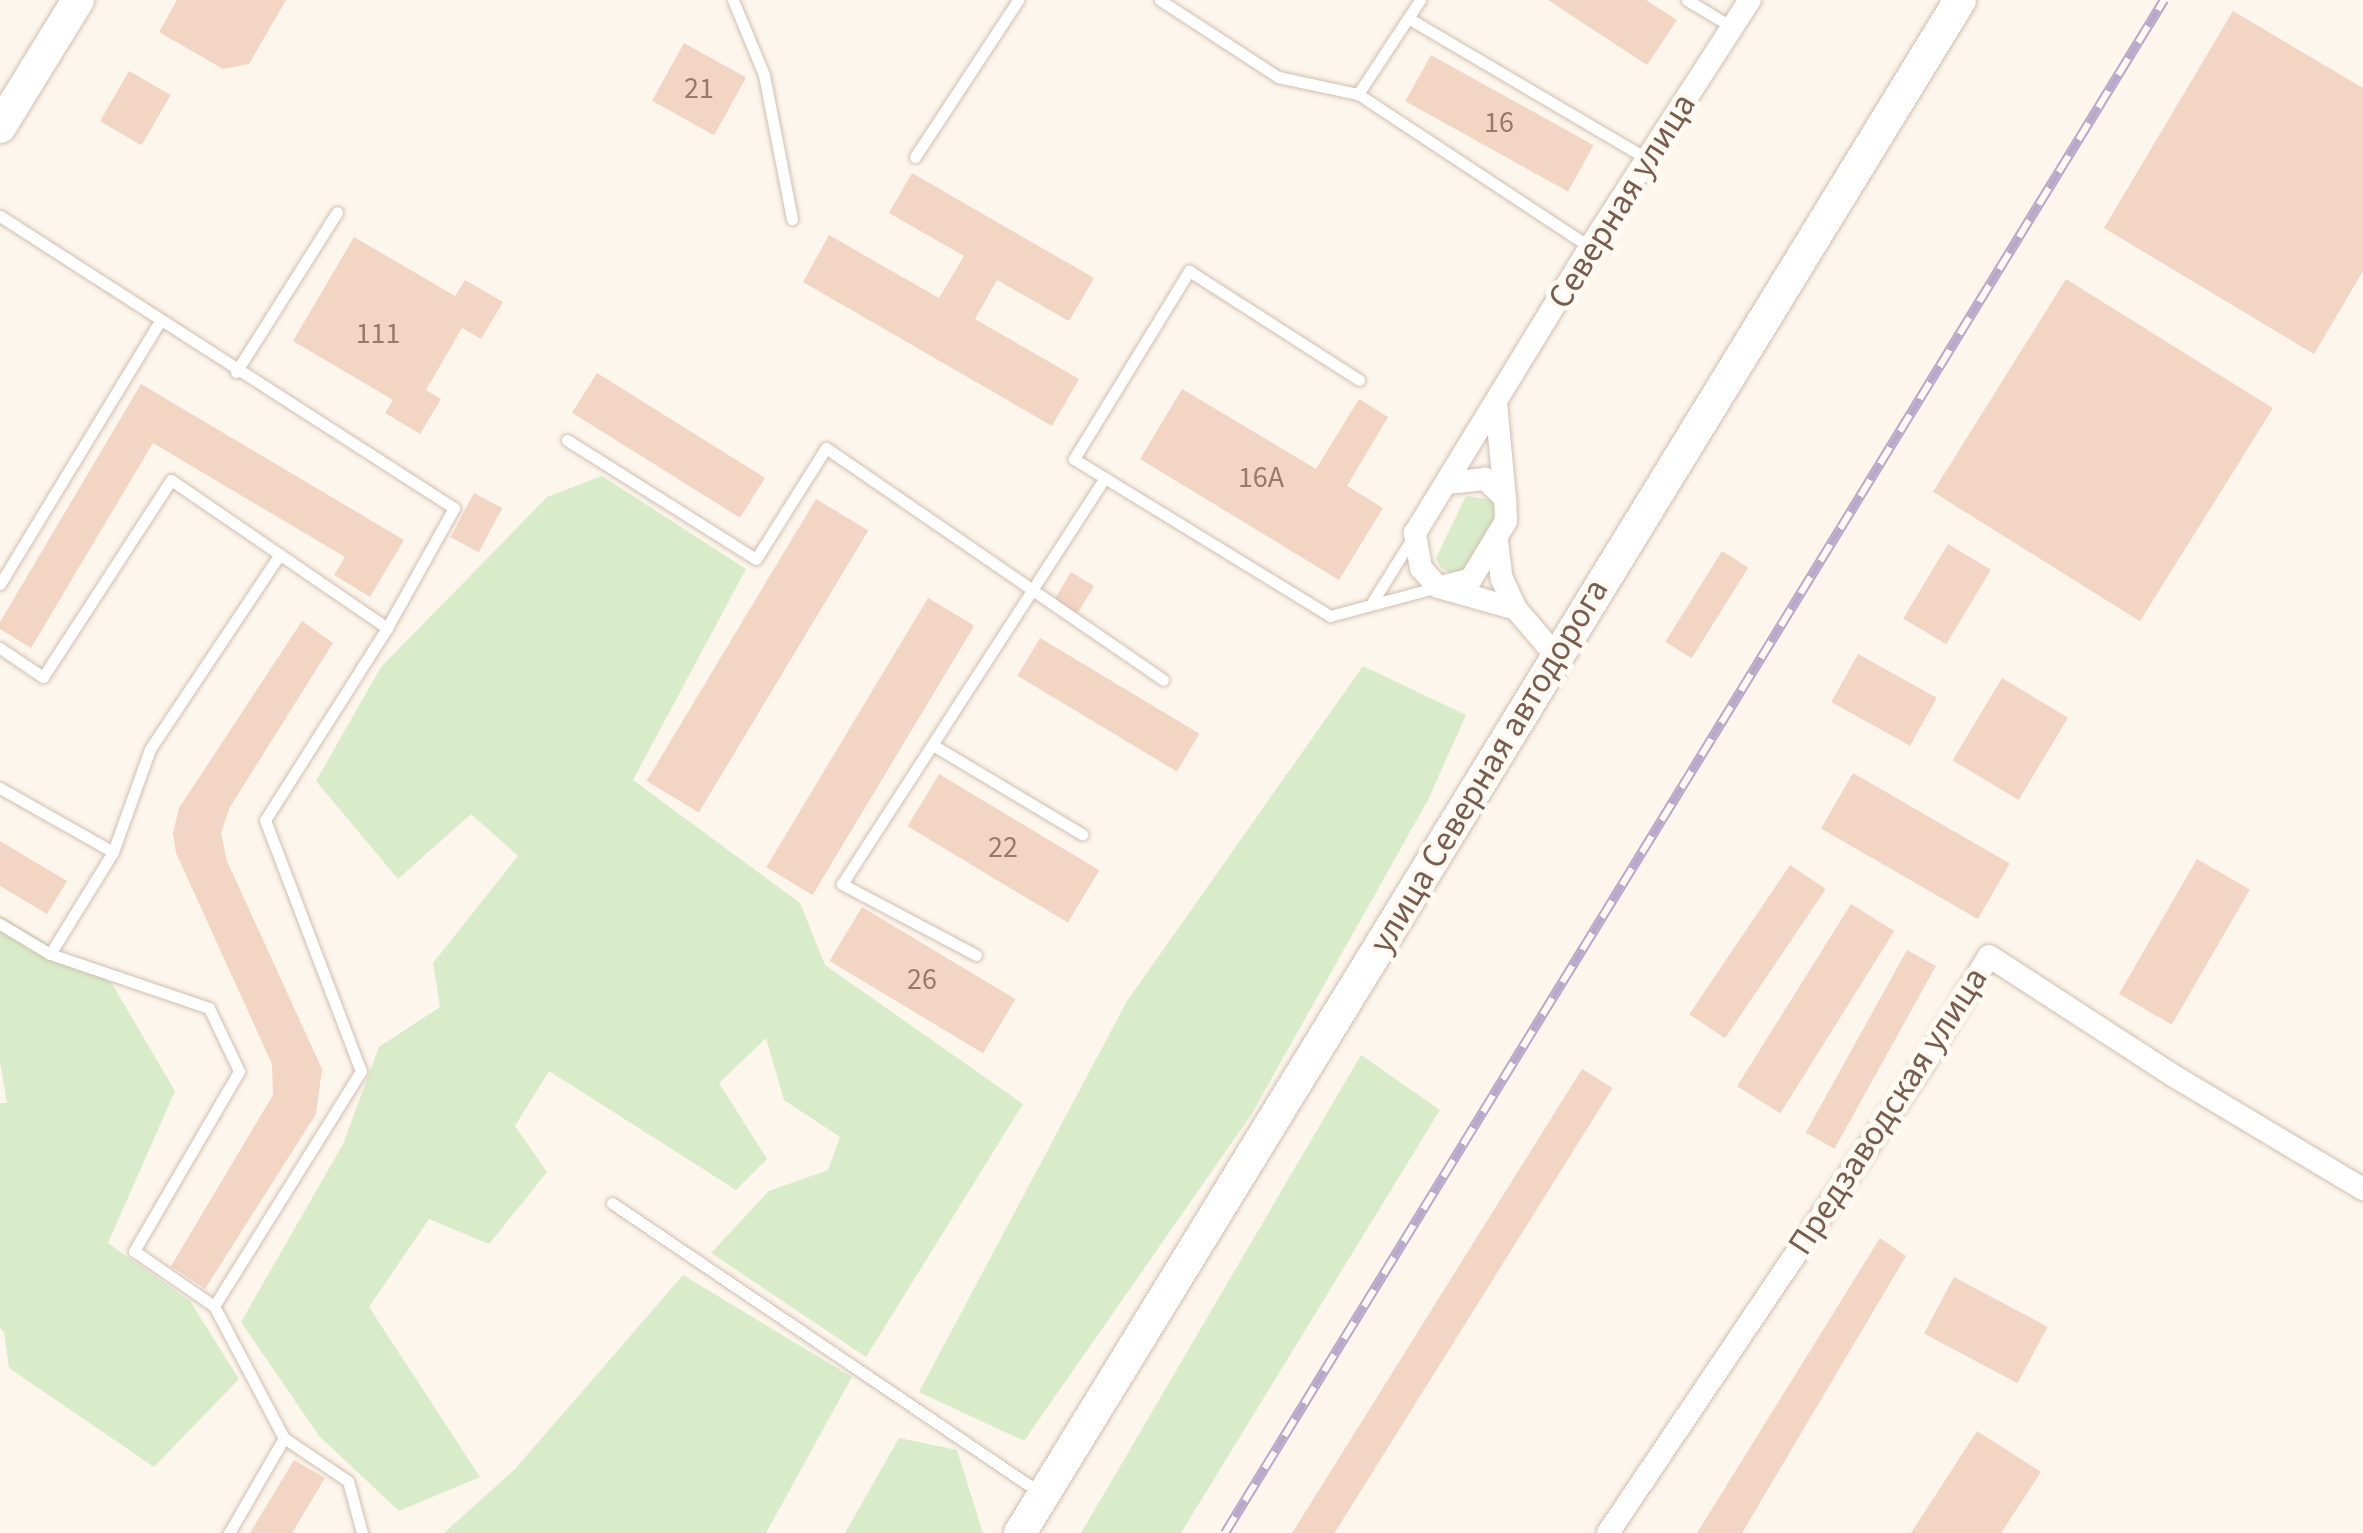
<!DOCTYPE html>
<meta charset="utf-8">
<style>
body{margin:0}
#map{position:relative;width:2363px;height:1533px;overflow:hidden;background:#fdf6ec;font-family:"Source Sans 3",sans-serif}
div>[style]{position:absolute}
.green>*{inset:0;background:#d8ecc9}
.building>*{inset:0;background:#f3d5c3;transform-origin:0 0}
.roads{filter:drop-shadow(0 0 2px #d1beb0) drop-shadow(0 0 2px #d1beb0)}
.service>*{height:11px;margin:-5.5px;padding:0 5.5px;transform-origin:5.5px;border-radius:5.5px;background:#fff}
.minor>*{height:22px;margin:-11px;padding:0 11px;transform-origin:11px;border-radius:11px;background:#fff}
.secondary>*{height:32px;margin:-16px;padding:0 16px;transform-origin:16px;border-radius:16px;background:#fff}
.rail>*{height:10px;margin-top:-5px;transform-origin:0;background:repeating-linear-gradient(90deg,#fffaf3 0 19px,#b9a8c9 0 38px);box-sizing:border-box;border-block:2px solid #b9a8c9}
span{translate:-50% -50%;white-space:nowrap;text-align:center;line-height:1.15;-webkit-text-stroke:10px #fffaf3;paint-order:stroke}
.number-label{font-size:30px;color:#987a6a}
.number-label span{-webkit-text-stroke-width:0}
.street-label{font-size:35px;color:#7a5c4d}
</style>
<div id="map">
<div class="green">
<div style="clip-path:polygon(602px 476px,746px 569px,633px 780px,800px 903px,825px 965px,1023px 1104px,866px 1357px,711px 1253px,769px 1191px,828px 1170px,840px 1137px,784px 1100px,766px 1038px,719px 1083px,767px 1159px,736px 1190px,549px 1071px,515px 1126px,547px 1172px,489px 1244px,429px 1219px,369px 1307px,480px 1477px,399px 1511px,319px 1436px,241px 1322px,343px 1144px,379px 1047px,440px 1007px,433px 963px,518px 856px,471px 814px,398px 879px,316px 781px,381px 667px,547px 497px)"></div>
<div style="clip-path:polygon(1466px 496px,1492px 500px,1498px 517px,1467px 569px,1453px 574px,1441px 568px,1436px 558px)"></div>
<div style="clip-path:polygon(1363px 666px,1466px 715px,1428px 800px,1251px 1115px,1024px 1441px,919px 1392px,1127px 1001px)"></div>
<div style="clip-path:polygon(0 915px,111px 982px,175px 1091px,108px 1243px,190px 1301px,239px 1379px,154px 1467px,9px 1368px,4px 1332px,0 1328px,0 1103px,7px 1103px,0 1062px)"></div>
<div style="clip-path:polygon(1361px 1055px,1440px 1110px,1181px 1533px,1081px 1533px)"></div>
<div style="clip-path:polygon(683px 1275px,852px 1377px,766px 1533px,444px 1533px,515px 1469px)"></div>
<div style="clip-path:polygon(899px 1438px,957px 1450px,983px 1533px,845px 1533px)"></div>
</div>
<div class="building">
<div style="clip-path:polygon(177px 0,286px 0,249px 64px,223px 69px,159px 32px)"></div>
<div style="clip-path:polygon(1548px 0,1646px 0,1677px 20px,1647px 65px)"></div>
<div style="clip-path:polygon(2233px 11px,2363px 88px,2363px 271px,2314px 354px,2104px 228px)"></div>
<div style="left:684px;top:43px;width:71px;height:66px;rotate:29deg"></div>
<div style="left:1431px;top:55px;width:186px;height:53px;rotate:29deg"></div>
<div style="left:129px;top:71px;width:48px;height:58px;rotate:30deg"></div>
<div style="clip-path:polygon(912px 173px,1094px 278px,1069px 321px,997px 280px,975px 319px,1079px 379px,1052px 426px,803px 282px,829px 235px,939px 298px,964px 256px,889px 213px)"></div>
<div style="clip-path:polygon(354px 237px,455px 296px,465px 280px,503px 302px,481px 339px,462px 328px,426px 390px,441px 399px,420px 434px,385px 413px,393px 400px,293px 341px)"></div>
<div style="left:2066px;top:279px;width:244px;height:251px;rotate:32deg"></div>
<div style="left:597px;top:373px;width:198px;height:47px;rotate:32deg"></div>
<div style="clip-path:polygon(141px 384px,404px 540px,370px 597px,334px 575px,345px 557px,153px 443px,31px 648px,0 629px,0 622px)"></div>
<div style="clip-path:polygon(1182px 389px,1316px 469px,1359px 399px,1388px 417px,1347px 486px,1383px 508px,1339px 580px,1140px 459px)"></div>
<div style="left:474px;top:493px;width:32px;height:50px;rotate:28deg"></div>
<div style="left:816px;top:499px;width:61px;height:329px;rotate:31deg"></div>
<div style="left:1948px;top:544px;width:50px;height:87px;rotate:31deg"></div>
<div style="left:1722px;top:551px;width:31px;height:107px;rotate:32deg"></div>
<div style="left:1071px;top:572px;width:27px;height:32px;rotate:31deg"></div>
<div style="left:928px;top:598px;width:54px;height:314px;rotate:31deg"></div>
<div style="clip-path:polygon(302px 621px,333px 643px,230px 807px,221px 833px,227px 861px,322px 1069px,316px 1114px,205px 1289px,171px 1266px,273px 1095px,272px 1064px,176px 853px,173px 833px,179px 808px)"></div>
<div style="left:1040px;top:638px;width:186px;height:44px;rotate:31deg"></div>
<div style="left:1858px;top:654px;width:90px;height:55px;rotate:29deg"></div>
<div style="left:2002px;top:678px;width:77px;height:96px;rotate:31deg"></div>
<div style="left:1853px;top:773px;width:181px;height:64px;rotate:30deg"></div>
<div style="left:939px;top:774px;width:187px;height:61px;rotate:31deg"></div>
<div style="clip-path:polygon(0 841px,67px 881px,47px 914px,0 886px)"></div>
<div style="left:2197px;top:859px;width:61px;height:156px;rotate:30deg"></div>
<div style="left:1790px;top:865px;width:43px;height:180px;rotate:34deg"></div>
<div style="left:1851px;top:904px;width:51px;height:215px;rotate:32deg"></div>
<div style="left:862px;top:907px;width:179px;height:63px;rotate:31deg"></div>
<div style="left:1907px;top:950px;width:33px;height:209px;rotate:29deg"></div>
<div style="left:1582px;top:1069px;width:36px;height:548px;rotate:32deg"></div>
<div style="clip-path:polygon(1880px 1238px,1906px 1256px,1742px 1533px,1697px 1533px)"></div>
<div style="left:1954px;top:1277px;width:106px;height:64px;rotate:28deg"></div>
<div style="clip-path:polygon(1977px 1431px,2041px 1472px,2001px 1533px,1911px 1533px)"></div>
<div style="clip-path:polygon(294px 1460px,325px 1478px,292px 1533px,250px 1533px)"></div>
</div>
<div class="roads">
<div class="service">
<div style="left:733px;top:0;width:81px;rotate:67.5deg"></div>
<div style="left:764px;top:75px;width:147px;rotate:79deg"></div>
<div style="left:1160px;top:0;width:141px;rotate:33.1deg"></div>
<div style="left:1278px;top:77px;width:82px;rotate:12deg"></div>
<div style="left:1420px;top:0;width:113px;rotate:123.4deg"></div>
<div style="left:1358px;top:94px;width:278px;rotate:33.4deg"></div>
<div style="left:1687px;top:0;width:52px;rotate:31deg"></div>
<div style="left:1408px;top:18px;width:277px;rotate:30.5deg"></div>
<div style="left:915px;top:157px;width:188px;rotate:-56.7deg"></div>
<div style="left:0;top:216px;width:540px;rotate:32.75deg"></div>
<div style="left:454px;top:508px;width:137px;rotate:119.2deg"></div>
<div style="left:387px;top:628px;width:227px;rotate:122.4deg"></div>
<div style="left:265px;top:820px;width:269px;rotate:69.1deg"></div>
<div style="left:361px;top:1071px;width:277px;rotate:122deg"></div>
<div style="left:214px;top:1306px;width:97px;rotate:-145.5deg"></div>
<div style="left:134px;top:1251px;width:208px;rotate:-59.7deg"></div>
<div style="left:239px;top:1071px;width:70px;rotate:-115.5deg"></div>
<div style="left:209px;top:1008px;width:168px;rotate:-161.2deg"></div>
<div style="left:50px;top:954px;width:58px;rotate:-149deg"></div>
<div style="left:236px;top:372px;width:189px;rotate:-57.7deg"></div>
<div style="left:1359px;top:380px;width:202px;rotate:-147.3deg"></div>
<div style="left:1189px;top:271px;width:220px;rotate:121.5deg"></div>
<div style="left:1074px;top:459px;width:300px;rotate:31.5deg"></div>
<div style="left:1330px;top:616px;width:112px;rotate:-15deg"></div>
<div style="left:567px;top:440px;width:223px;rotate:32.2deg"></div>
<div style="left:756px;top:559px;width:131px;rotate:-57.8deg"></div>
<div style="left:826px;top:448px;width:409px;rotate:34.5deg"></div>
<div style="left:0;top:584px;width:306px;rotate:-58.7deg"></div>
<div style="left:1373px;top:601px;width:75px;rotate:-58deg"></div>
<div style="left:0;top:648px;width:52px;rotate:34deg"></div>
<div style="left:43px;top:677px;width:235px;rotate:-57deg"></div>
<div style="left:171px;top:480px;width:262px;rotate:34.4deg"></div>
<div style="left:933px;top:745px;width:174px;rotate:30.9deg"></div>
<div style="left:0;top:788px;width:130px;rotate:29.5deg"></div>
<div style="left:113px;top:852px;width:120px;rotate:121.7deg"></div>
<div style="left:113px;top:852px;width:109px;rotate:-70.2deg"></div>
<div style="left:150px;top:749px;width:234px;rotate:-56.3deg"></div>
<div style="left:976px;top:955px;width:152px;rotate:-152.1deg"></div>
<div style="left:842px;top:884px;width:484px;rotate:-57.1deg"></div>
<div style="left:612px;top:1203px;width:516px;rotate:34.09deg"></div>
<div style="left:214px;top:1306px;width:149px;rotate:62.1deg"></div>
<div style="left:284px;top:1438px;width:110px;rotate:120.1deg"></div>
<div style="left:284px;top:1438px;width:77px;rotate:33.9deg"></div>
<div style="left:348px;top:1481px;width:54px;rotate:74.9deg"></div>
</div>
<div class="minor">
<div style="left:1496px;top:403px;width:95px;rotate:84.6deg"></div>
<div style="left:1497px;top:541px;width:38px;rotate:83deg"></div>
<div style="left:1502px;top:579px;width:33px;rotate:65deg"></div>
<div style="left:1516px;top:609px;width:62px;rotate:49.6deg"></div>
<div style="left:1442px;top:587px;width:30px;rotate:-15deg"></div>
<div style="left:1471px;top:579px;width:68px;rotate:-58.9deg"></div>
<div style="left:1506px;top:521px;width:23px;rotate:-92deg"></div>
<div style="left:1505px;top:498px;width:28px;rotate:-136deg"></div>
<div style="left:1485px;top:479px;width:38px;rotate:174deg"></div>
<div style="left:1516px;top:609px;width:81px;rotate:-164.2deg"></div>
<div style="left:1438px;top:587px;width:25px;rotate:-132deg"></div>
<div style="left:1421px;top:568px;width:36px;rotate:-100deg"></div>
<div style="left:1415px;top:533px;width:335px;rotate:-58.5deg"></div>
<div style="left:1590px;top:247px;width:294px;rotate:-57.1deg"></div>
<div style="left:1608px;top:1533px;width:564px;rotate:-56.06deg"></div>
<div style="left:1923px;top:1065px;width:127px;rotate:-58.8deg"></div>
<div style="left:1989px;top:956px;width:221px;rotate:33deg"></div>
<div style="left:2174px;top:1076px;width:220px;rotate:30.9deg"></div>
</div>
<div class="secondary">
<div style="left:0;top:127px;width:149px;rotate:-58.4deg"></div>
<div style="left:1020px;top:1533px;width:1798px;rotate:-58.48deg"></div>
</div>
</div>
<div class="rail">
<div style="left:1225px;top:1533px;width:1798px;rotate:-58.51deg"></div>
</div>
<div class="number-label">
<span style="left:699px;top:89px">21</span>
<span style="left:1499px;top:123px">16</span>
<span style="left:378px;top:334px">111</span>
<span style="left:1261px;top:478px">16А</span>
<span style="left:1003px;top:848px">22</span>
<span style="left:922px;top:980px">26</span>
</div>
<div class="street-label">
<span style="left:1622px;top:201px;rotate:-58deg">Северная улица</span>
<span style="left:1489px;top:766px;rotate:-59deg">улица Северная автодорога</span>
<span style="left:1888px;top:1111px;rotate:-57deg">Предзаводская улица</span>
</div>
</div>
